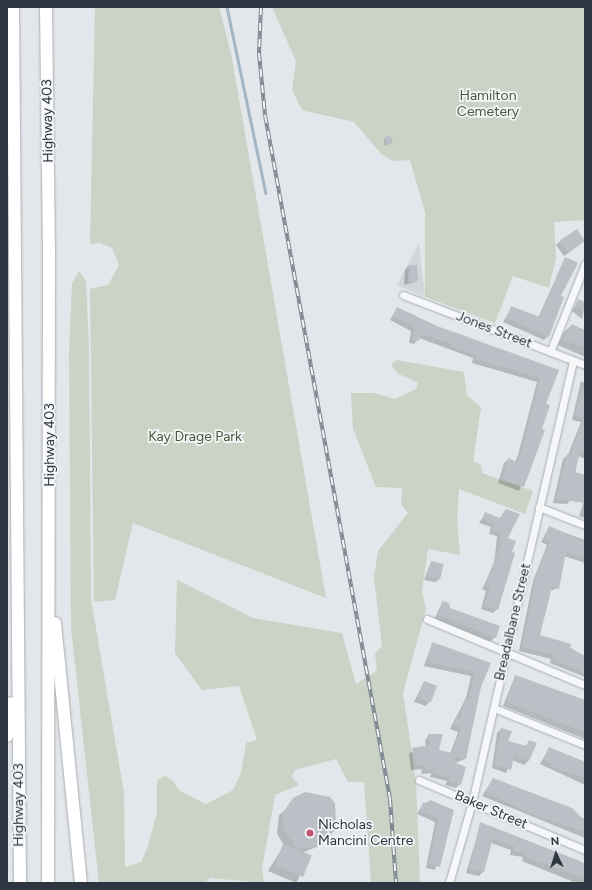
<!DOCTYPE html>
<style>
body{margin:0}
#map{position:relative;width:592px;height:890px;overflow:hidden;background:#e3e6ea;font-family:Figtree,sans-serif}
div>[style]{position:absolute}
.built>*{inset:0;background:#d2d6dc}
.green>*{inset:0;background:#cad3c5}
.shadow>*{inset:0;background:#0003;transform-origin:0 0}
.stream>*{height:2.5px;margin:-1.25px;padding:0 1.25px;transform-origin:1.25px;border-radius:1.25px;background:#a2b6c6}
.building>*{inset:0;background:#bbc0c6;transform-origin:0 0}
.roads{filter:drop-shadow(0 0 1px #a9aeb4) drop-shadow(0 0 1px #a9aeb4)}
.street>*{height:7px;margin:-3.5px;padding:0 3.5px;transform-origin:3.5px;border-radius:3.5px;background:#f6f7f9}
.highway>*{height:12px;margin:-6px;padding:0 6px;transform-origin:6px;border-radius:6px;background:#fff}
.rail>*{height:4px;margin-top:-2px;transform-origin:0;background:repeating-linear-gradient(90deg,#f3f5f7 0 8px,#7e8792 0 16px);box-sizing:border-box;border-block:1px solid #7e8792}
.dots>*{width:11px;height:11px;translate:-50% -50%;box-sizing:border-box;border:2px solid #f3f5f7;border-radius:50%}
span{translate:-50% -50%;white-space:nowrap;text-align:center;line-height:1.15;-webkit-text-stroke:3.5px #f3f5f7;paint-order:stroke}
.park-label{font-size:14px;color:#445b3c}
.street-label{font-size:14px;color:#2d3640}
.poi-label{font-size:14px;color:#2d3640}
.left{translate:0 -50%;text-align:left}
.frame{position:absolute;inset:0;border:8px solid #2d3640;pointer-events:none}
.north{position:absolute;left:536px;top:834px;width:40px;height:40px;-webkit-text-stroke:3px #f3f5f7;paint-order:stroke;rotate:356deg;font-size:11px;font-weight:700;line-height:16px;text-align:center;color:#2d3640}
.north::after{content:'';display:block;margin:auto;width:14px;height:18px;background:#2d3640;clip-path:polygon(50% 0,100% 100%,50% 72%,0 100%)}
</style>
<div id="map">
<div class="built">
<div style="clip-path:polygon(419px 243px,425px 297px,397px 285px)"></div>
</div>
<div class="green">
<div style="clip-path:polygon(95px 7px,219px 7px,231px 53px,326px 598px,133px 523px,115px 600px,94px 602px,90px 289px,108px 285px,119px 265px,112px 248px,100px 243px,90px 244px)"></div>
<div style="clip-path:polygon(272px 7px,585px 7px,585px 220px,554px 222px,556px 257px,549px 288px,513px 276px,495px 323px,425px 297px,425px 212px,410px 160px,393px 161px,382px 155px,354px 122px,302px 110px,292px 90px,296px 61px)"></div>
<div style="clip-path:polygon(79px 271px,86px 281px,89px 346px,91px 599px,124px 793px,125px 867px,141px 862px,147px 849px,157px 813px,157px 780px,165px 776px,172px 780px,180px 791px,206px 804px,233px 790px,241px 773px,246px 743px,257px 740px,239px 686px,202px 690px,175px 653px,177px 580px,253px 618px,342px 633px,356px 684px,377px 671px,375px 654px,382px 646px,374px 577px,378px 551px,408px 513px,401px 504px,402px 488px,376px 487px,353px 429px,351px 393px,374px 393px,395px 399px,416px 389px,418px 383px,397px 373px,391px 364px,397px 360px,464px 372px,467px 395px,481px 408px,473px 461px,481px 465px,482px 473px,533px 491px,525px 514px,459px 489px,457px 518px,460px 555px,428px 549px,422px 591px,426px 609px,403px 693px,416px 781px,420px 883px,371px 883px,364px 782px,348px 782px,336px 759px,295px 770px,292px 777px,299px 785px,275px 795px,262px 869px,264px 883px,210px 878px,205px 883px,99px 883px,71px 628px,69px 355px,72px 284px)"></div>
</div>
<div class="shadow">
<div style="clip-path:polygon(384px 138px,392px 142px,385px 146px)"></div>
<div style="left:576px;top:230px;width:14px;height:25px;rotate:54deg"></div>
<div style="clip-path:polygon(565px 258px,560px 296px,548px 336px,544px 340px,503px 322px,512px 307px,538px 318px)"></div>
<div style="clip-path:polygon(409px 266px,417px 281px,404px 285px,405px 270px)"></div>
<div style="clip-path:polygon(578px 301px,585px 303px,582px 319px,572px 311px)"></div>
<div style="clip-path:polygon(397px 308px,437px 327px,558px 370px,545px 405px,541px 430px,544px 431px,519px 491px,498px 483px,504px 463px,508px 460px,515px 462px,518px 455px,537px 382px,472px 363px,473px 358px,419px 338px,414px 344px,409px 343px,411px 331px,390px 320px)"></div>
<div style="clip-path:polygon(572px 325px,585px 330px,585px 357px,558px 345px,564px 332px)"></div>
<div style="clip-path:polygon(581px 381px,585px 383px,585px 459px,578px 456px,571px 500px,567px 504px,553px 503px,563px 459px,568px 455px,581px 422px,572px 420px)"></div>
<div style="clip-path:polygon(585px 498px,585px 518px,579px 516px)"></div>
<div style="clip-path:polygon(506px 510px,507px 539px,497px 609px,493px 613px,481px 609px,486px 591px,482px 589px,494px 565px,497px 536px,489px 534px,491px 527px,479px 523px,485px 514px,499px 519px)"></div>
<div style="clip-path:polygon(549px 527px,585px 540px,585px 563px,564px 556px,558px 588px,550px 591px,539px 635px,585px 656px,585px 677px,550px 663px,551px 659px,519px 651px,533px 581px,547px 545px,541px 542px)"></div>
<div style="clip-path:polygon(431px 562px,440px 578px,436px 582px,424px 580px)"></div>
<div style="clip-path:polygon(442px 603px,449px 609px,495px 637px,489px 643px,434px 620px)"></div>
<div style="clip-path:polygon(432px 644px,489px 663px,480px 686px,465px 759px,455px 763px,460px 784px,456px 788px,445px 785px,447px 781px,430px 777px,431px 773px,422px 774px,421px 769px,411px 770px,409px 753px,426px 747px,425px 740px,429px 735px,438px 751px,450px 754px,458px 732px,450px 729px,466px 698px,471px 676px,424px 666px)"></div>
<div style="clip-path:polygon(515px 676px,585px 717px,585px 739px,503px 706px)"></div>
<div style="clip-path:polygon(424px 682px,429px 702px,426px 706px,414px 702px)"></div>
<div style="clip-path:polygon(501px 729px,506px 742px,525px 747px,529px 741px,528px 761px,524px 765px,512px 760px,506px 773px,492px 768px,497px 733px)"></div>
<div style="clip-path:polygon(549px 748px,585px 762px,585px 785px,540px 764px)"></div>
<div style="clip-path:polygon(493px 779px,585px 819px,585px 838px,482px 796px)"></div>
<div style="clip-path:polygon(305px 793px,335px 829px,322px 845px,301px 853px,310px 857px,296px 883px,268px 871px,284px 845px,277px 834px,279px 815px)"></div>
<div style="clip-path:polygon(430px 801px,453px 810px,435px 870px,426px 868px,435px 822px,417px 814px,423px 804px)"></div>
<div style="clip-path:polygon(481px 823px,585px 864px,585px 883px,576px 883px,522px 861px,523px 857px,510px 855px,511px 850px,491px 843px,483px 872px,479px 876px,466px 873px)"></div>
</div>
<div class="stream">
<div style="left:227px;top:7px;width:190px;rotate:78.2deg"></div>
</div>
<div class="building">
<div style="clip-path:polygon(390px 135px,393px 143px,387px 145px,384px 138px)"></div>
<div style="left:577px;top:229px;width:14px;height:21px;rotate:56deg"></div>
<div style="clip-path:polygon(565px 257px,578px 263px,561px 296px,564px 297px,549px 337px,507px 318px,511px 306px,540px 317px)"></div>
<div style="clip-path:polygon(409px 265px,417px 265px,418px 281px,408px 282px)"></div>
<div style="clip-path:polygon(578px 299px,585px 302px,585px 311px,575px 307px)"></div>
<div style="clip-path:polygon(397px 307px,437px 326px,559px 370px,546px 404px,550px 405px,542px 429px,545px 430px,524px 487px,502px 479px,508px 458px,517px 462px,522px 450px,540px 378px,475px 359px,477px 355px,452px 347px,453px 344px,421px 334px,419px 341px,412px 340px,415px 327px,393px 316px)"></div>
<div style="clip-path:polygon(572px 324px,585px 331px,585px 347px,562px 340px)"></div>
<div style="clip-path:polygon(582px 391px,585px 391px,585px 454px,580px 452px,575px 472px,585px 475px,585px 503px,556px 499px,567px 454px,570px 455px,584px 418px,575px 416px)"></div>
<div style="clip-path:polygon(506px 509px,520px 514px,508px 538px,516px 541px,512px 552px,515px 553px,498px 610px,484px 605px,490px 587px,485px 585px,488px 576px,501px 545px,500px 532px,492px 530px,494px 524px,482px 519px,485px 512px,500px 518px)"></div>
<div style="clip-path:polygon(549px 526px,585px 542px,585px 559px,566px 552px,559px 589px,552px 587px,540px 635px,571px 644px,570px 647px,585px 657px,585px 673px,553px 659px,554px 655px,522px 647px,536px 576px,550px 541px,544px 538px)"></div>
<div style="left:431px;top:561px;width:13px;height:16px;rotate:13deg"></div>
<div style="clip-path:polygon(442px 601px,449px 603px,450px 608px,500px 626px,496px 638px,439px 615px)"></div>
<div style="clip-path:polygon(432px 642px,491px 663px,481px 687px,466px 759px,456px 757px,454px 762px,466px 767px,461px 785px,449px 781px,450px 777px,433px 773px,434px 769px,426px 770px,425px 765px,415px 766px,412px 748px,430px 745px,428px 734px,443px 734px,439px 750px,452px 753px,461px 728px,453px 724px,455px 718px,460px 719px,465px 698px,469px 699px,475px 672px,428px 662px)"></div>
<div style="clip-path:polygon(515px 675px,585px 700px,585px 732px,507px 702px)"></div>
<div style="left:424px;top:681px;width:14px;height:18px;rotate:21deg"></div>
<div style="clip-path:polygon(501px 728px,512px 731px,508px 741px,527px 746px,529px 740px,537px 743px,529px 761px,514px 756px,511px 770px,495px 765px)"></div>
<div style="clip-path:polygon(549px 747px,585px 762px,585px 778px,551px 767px,552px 764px,543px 760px)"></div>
<div style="clip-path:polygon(493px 778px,572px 808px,585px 821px,585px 832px,536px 816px,485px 792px)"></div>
<div style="clip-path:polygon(305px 792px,330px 797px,335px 803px,336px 829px,319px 846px,297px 849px,283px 828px,282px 814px,293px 798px)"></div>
<div style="clip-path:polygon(430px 800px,454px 810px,440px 867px,429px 864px,438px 818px,420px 810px,423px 802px,428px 804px)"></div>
<div style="clip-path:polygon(480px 822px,580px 861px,585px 864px,585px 878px,525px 857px,526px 854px,514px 851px,514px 846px,493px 838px,484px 872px,469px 869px)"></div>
<div style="left:283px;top:844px;width:31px;height:23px;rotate:22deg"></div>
</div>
<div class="roads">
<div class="street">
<div style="left:403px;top:295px;width:195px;rotate:21deg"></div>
<div style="left:550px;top:352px;width:95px;rotate:-68.3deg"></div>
<div style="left:539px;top:507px;width:49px;rotate:21.4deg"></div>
<div style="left:427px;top:619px;width:171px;rotate:22.7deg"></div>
<div style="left:494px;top:708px;width:98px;rotate:22.1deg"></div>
<div style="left:419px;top:780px;width:180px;rotate:22.9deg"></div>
<div style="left:449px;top:883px;width:84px;rotate:-74.1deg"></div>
<div style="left:472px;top:802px;width:452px;rotate:-77.1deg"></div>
</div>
<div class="highway">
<div style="left:13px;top:7px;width:876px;rotate:89.54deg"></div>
<div style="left:46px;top:7px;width:240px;rotate:89.3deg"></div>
<div style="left:49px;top:247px;width:636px;rotate:90.09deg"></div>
<div style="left:55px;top:623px;width:261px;rotate:84.3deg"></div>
<div style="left:7px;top:736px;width:33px;rotate:-83deg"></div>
</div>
</div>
<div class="rail">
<div style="left:261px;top:7px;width:46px;rotate:92.5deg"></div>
<div style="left:259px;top:53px;width:62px;rotate:84.5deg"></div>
<div style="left:265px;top:115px;width:695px;rotate:79.64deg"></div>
<div style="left:390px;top:799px;width:84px;rotate:85.9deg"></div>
</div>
<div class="dots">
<div style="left:310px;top:833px;background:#c1566f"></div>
</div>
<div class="park-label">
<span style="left:488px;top:104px">Hamilton<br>Cemetery</span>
<span style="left:195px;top:437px">Kay Drage Park</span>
</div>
<div class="street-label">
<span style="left:48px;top:121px;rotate:-91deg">Highway 403</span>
<span style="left:494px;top:330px;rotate:21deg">Jones Street</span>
<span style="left:50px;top:445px;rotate:-90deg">Highway 403</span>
<span style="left:513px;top:622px;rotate:-77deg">Breadalbane Street</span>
<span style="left:19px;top:805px;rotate:-90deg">Highway 403</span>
<span style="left:491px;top:810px;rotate:23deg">Baker Street</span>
</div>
<div class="poi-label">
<span class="left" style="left:318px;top:833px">Nicholas<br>Mancini Centre</span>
</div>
<div class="frame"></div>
<div class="north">N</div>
</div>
